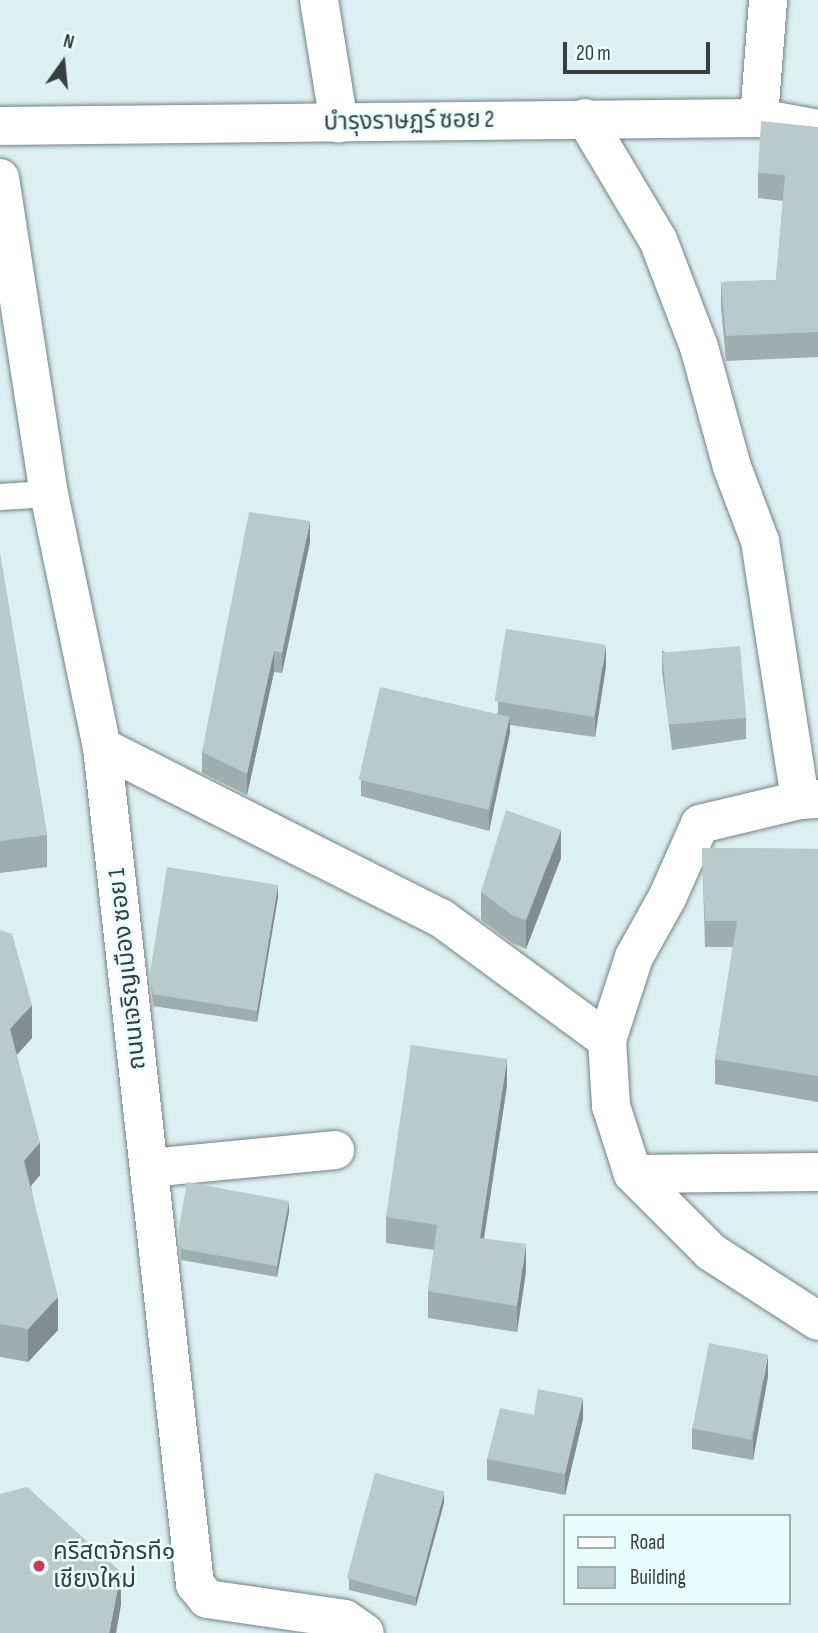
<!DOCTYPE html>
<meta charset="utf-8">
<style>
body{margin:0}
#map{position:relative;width:818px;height:1633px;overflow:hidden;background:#dceff1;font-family:"Sofia Sans Condensed","Noto Sans Thai",sans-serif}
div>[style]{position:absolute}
.roads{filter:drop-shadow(0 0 2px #728385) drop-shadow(0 0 2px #728385)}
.lane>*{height:26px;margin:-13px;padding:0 13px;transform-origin:13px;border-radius:13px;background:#fff}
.street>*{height:38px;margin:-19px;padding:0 19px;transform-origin:19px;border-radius:19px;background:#fff}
.wall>*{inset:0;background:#9eaeaf}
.shaded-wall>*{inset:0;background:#818d8f}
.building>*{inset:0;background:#b8cacc;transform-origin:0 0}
.dots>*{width:19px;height:19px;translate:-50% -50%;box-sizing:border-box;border:4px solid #e9fcfe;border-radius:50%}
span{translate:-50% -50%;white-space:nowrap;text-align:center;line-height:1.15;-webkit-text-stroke:5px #e9fcfe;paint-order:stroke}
.street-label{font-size:24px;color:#373e3f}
.poi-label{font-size:24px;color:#373e3f}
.left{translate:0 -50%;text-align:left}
.legend{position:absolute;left:563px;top:1514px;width:228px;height:91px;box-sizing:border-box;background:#e9fcfe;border:2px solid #a2b0b2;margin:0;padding:9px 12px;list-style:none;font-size:21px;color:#373e3f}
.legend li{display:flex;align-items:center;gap:14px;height:35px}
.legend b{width:35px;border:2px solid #a2b0b2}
.north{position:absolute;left:28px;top:28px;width:70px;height:70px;-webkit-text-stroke:5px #e9fcfe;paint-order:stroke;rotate:15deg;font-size:19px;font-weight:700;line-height:28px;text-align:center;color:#373e3f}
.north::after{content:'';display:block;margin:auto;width:24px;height:32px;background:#373e3f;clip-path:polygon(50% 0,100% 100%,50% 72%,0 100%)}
.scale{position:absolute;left:563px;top:42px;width:147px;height:32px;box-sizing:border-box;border:4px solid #373e3f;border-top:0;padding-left:9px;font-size:21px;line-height:24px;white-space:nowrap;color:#373e3f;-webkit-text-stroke:5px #e9fcfe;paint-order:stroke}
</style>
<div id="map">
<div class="roads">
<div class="lane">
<div style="left:0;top:497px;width:49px;rotate:-3.5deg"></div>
</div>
<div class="street">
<div style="left:319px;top:0;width:125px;rotate:80.8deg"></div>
<div style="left:585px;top:118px;width:142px;rotate:59.1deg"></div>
<div style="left:658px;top:240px;width:115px;rotate:69deg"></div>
<div style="left:699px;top:347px;width:124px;rotate:74.6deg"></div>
<div style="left:732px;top:467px;width:79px;rotate:69.3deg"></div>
<div style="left:760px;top:541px;width:262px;rotate:81.2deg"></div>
<div style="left:759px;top:118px;width:118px;rotate:-85.6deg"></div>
<div style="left:0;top:126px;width:759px;rotate:-0.6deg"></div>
<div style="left:759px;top:118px;width:60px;rotate:10.6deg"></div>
<div style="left:0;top:178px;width:320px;rotate:81.2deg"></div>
<div style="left:49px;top:494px;width:258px;rotate:78.2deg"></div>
<div style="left:102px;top:747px;width:842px;rotate:83.66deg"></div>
<div style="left:195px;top:1584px;width:19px;rotate:51deg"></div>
<div style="left:207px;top:1599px;width:139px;rotate:8.2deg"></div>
<div style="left:345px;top:1619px;width:24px;rotate:35deg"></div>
<div style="left:102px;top:747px;width:380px;rotate:26.8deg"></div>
<div style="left:441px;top:918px;width:206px;rotate:36.3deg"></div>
<div style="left:818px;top:799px;width:18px;rotate:177deg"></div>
<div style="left:800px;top:800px;width:103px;rotate:166.5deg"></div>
<div style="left:700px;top:824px;width:81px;rotate:114deg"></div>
<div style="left:667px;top:898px;width:68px;rotate:119.2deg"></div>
<div style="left:634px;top:957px;width:87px;rotate:108deg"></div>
<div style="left:607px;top:1040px;width:66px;rotate:86.5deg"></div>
<div style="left:611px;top:1106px;width:71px;rotate:72.1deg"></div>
<div style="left:633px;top:1174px;width:110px;rotate:45deg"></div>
<div style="left:711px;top:1252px;width:127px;rotate:32.8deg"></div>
<div style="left:149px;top:1168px;width:187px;rotate:-5.5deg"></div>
<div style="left:633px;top:1174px;width:185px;rotate:-0.6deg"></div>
</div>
</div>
<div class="wall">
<div style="clip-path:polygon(818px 127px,818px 357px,726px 361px,721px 308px,721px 282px,776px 280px,783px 201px,758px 198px,758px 173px)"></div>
<div style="clip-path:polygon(310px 542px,282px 673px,274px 672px,247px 795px,202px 773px,202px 752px)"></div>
<div style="clip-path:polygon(0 554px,47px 835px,47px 867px,0 873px)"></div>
<div style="clip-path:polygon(662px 650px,746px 718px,746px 739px,672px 750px,662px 671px)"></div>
<div style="clip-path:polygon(606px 666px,595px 737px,510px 725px,510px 732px,489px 831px,361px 796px,361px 780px,498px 713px,498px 702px)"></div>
<div style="clip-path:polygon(702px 848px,818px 849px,818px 1102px,715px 1084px,715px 1059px,733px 947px,705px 947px)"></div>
<div style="clip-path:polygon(561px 858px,526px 949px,512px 943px,481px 920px,481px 892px)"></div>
<div style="clip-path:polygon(278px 897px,257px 1022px,153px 1006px,150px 973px)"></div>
<div style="clip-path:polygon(0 930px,32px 1038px,17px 1055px,40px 1175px,31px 1186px,58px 1330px,28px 1362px,0 1357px)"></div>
<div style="clip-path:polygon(507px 1085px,484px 1238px,526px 1271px,517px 1332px,428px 1318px,428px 1291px,434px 1250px,386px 1243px,386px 1217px)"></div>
<div style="clip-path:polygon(289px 1212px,277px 1277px,181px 1260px,179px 1228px)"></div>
<div style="clip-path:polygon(768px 1376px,753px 1460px,692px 1449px,692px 1428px)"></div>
<div style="clip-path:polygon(534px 1415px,583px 1419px,565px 1495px,487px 1480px,487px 1459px)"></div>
<div style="clip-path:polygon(444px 1503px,416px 1606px,349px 1590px,349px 1579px)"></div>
</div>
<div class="shaded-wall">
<div style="clip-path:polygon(310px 521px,310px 542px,282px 673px,282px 653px)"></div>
<div style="clip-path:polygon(606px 645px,606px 666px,595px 737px,595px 716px)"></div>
<div style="clip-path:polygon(274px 651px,274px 672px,247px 795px,247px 774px)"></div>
<div style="clip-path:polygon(510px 716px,510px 732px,489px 831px,489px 815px)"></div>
<div style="clip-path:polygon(561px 830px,561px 858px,526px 949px,526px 920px)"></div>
<div style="clip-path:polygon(278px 885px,278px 897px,257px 1022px,257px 1011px)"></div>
<div style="clip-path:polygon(32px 1005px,32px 1038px,10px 1062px,10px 1029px)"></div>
<div style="clip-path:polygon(507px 1059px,507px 1085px,480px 1264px,480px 1238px)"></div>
<div style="clip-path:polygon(40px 1142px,40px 1175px,24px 1194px,24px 1161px)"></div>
<div style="clip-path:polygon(289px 1201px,289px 1212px,277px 1277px,277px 1266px)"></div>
<div style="clip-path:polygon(526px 1244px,526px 1271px,517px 1332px,517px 1306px)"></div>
<div style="clip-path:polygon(58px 1297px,58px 1330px,28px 1362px,28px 1329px)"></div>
<div style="clip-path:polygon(768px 1355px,768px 1376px,753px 1460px,753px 1439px)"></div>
<div style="clip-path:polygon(583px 1398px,583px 1419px,565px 1495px,565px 1474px)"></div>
<div style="clip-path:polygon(444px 1492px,444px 1503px,416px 1606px,416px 1595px)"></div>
<div style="clip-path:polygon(121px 1572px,121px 1605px,116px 1633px,109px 1633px)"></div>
</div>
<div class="building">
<div style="clip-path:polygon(761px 121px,818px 127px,818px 332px,726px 336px,721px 282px,776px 280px,785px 175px,758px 173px)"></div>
<div style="clip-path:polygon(249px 512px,310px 521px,282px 653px,274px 651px,247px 774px,202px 752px)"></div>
<div style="clip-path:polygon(0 554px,47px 835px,0 841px)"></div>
<div style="left:506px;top:629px;width:101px;height:73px;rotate:9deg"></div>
<div style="left:740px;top:646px;width:72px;height:78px;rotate:85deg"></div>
<div style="left:380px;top:687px;width:133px;height:95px;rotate:13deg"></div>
<div style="clip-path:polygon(506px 810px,561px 830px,526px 920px,512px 915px,481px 892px)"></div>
<div style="clip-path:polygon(702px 848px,818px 849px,818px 1076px,715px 1059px,737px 921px,705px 921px)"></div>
<div style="clip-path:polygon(167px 867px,278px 885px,257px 1011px,153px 994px,150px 973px)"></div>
<div style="clip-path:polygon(0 930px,12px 934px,32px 1005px,10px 1029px,40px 1142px,24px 1161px,58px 1297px,28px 1329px,0 1324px)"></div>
<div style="clip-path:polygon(411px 1045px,507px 1059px,480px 1238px,526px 1244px,517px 1306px,428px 1291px,437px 1225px,386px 1217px)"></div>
<div style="clip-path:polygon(187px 1182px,289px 1201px,277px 1266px,181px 1249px,179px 1228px)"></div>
<div style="left:709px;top:1343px;width:60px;height:87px;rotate:11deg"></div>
<div style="clip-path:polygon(538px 1389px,583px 1398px,565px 1474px,487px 1459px,500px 1408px,534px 1415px)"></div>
<div style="left:375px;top:1473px;width:72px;height:109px;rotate:15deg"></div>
<div style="clip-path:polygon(27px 1487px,121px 1572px,109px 1633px,0 1633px,0 1494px)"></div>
</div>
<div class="dots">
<div style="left:39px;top:1566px;background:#cb3b57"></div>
</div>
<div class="street-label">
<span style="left:409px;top:121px;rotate:-1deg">บำรุงราษฏร์ ซอย 2</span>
<span style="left:127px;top:969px;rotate:-96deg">ถนนเจริญเมือง ซอย 1</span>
</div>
<div class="poi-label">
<span class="left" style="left:53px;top:1566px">คริสตจักรที๑<br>เชียงใหม่</span>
</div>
<ul class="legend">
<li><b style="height:9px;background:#fff"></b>Road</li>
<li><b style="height:19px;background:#b8cacc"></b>Building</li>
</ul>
<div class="north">N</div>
<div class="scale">20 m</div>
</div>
